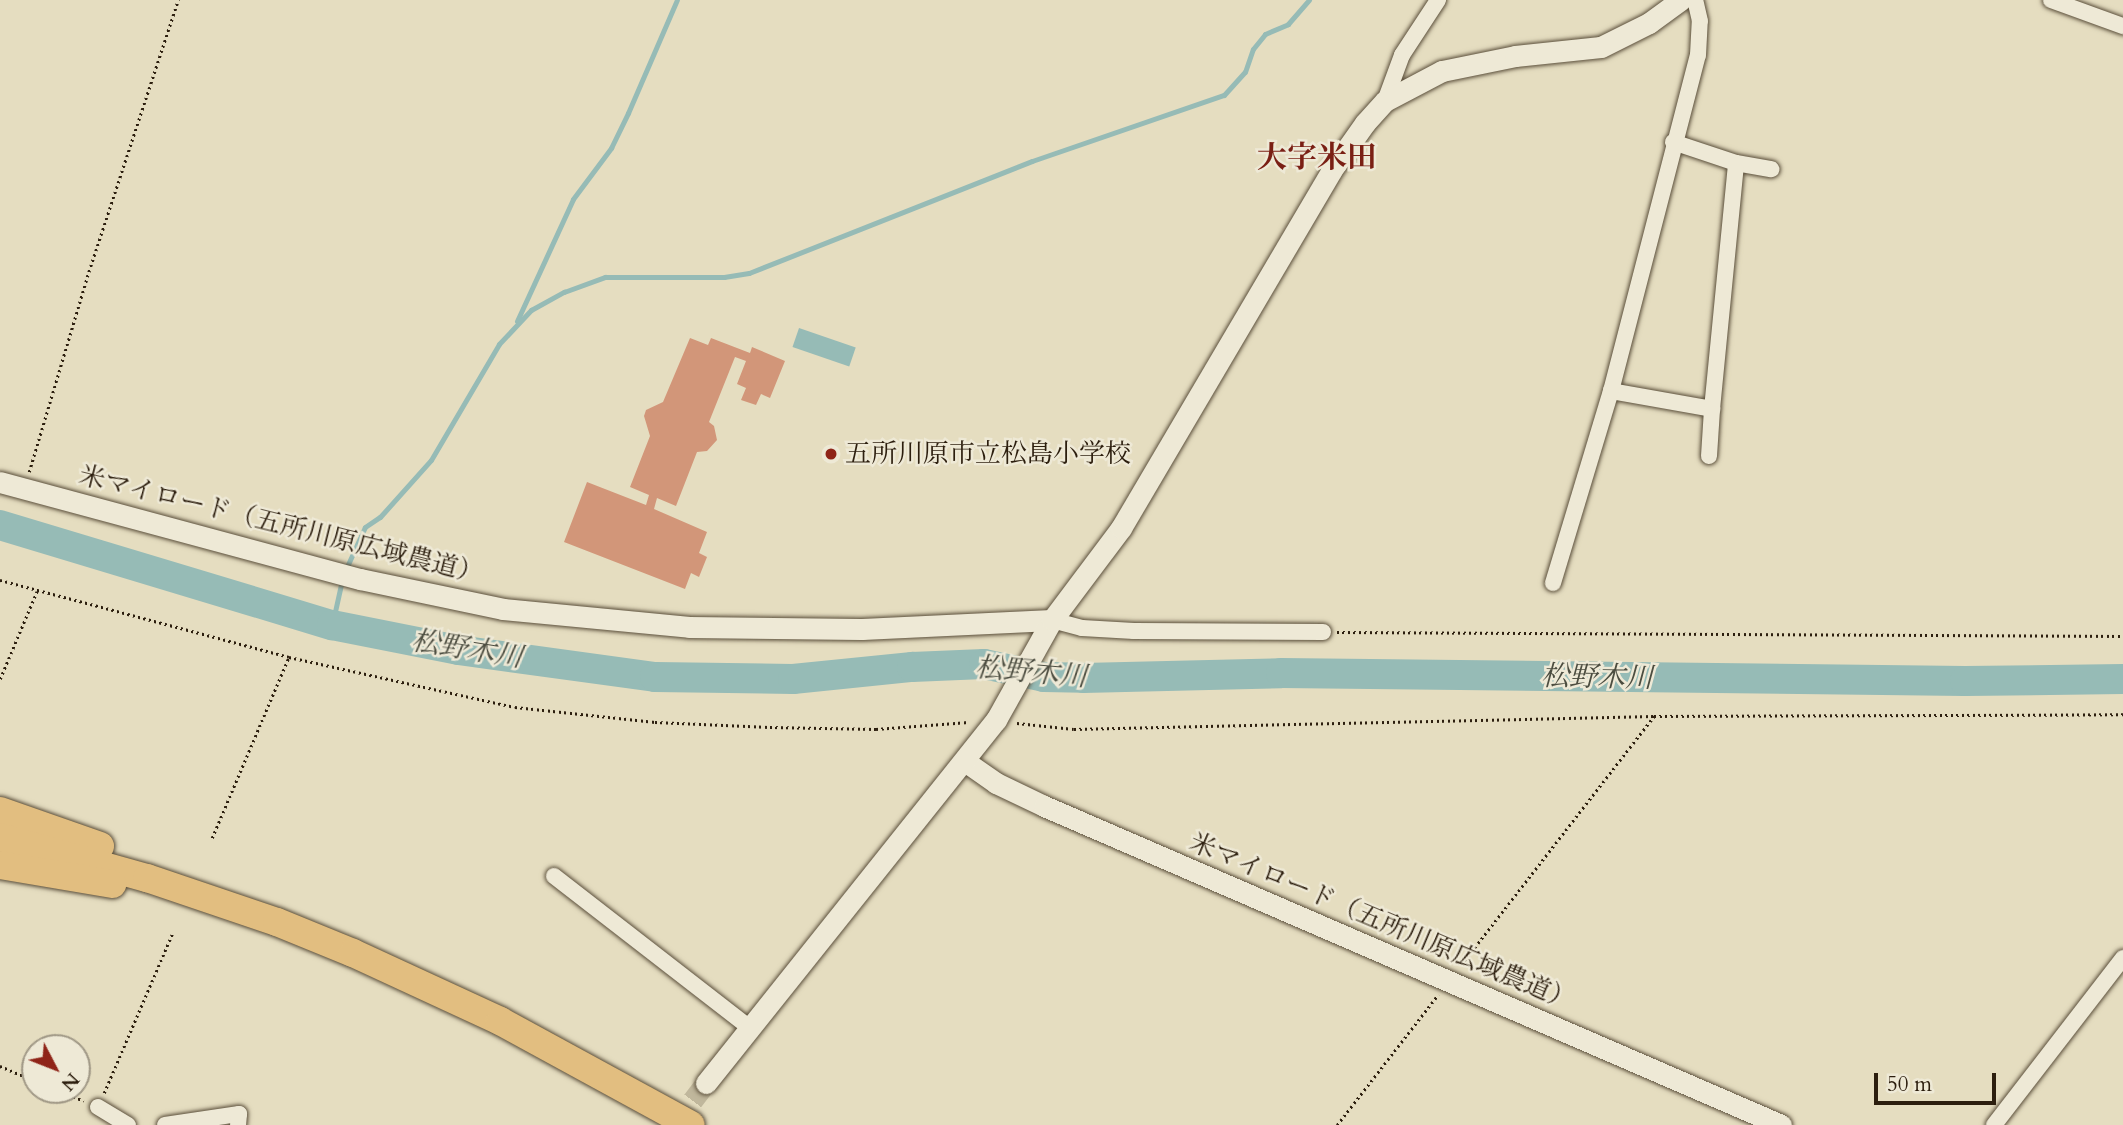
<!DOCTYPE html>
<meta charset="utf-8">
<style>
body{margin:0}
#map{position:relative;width:2123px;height:1125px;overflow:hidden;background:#e5ddc0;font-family:Cardo,"Noto Serif JP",serif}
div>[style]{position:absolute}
.water>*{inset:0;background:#96bbb6;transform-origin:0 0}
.stream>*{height:5px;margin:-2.5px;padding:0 2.5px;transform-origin:2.5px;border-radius:2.5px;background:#96bbb6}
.river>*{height:30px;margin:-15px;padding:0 15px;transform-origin:15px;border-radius:15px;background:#96bbb6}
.building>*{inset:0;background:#d29679}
.secondary-tunnel>*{height:21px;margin-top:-10.5px;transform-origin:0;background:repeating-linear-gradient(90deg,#c0b79c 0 21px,transparent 0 31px)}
.path>*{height:2.5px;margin-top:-1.25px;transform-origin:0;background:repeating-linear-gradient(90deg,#2c1e0e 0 2px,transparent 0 5.5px)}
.roads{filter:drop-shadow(0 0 2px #5a4e3a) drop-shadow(0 0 2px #5a4e3a)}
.street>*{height:16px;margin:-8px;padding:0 8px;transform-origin:8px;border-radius:8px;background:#eee9d6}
.secondary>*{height:21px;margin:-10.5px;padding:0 10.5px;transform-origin:10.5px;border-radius:10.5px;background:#eee9d6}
.highway>*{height:28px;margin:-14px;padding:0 14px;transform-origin:14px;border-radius:14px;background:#e2be80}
.dots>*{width:19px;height:19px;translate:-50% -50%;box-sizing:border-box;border:4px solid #eee9d6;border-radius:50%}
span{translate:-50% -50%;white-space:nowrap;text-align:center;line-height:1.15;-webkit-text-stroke:5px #eee9d6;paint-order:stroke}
.poi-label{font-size:26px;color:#2c1e0e}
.left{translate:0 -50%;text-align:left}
.street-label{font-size:26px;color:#2c1e0e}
.water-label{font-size:28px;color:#4c4d40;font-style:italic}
.quarter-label{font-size:30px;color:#7a1f14;font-weight:700}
.north{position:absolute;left:21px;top:1034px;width:70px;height:70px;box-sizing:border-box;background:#eee9d6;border:2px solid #a09886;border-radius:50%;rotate:132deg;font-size:19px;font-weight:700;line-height:28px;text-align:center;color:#2c1e0e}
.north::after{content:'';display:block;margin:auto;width:24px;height:32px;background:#8f2418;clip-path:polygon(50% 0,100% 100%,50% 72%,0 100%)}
.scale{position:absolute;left:1874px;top:1073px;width:122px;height:32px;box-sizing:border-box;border:4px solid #2c1e0e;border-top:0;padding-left:9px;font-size:21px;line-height:24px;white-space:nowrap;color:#2c1e0e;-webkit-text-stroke:5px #eee9d6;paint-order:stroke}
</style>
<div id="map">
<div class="water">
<div style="left:799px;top:328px;width:60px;height:20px;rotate:19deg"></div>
</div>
<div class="stream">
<div style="left:517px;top:321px;width:134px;rotate:-65.3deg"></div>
<div style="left:573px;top:199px;width:64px;rotate:-53.3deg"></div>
<div style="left:611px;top:148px;width:39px;rotate:-64deg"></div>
<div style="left:628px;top:113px;width:123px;rotate:-66.6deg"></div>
<div style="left:345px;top:571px;width:48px;rotate:-65.6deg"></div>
<div style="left:365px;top:527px;width:18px;rotate:-34deg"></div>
<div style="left:380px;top:517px;width:76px;rotate:-48.2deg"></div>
<div style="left:431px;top:460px;width:134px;rotate:-59.6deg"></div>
<div style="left:499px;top:344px;width:47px;rotate:-46.7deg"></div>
<div style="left:531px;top:310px;width:38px;rotate:-29deg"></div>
<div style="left:564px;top:292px;width:44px;rotate:-20.1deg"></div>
<div style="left:605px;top:277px;width:119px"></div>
<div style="left:724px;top:277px;width:25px;rotate:-9deg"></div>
<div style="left:749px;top:273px;width:304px;rotate:-21.6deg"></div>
<div style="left:1032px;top:161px;width:203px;rotate:-19deg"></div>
<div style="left:1224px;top:95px;width:31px;rotate:-48deg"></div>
<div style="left:1245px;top:72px;width:24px;rotate:-71deg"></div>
<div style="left:1253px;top:49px;width:19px;rotate:-51deg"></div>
<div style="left:1265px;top:34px;width:25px;rotate:-23deg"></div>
<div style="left:1288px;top:24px;width:32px;rotate:-49deg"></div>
<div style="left:332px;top:625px;width:46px;rotate:-77.5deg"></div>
</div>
<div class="river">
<div style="left:0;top:525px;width:347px;rotate:16.8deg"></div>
<div style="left:332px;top:625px;width:128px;rotate:11.2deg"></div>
<div style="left:458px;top:650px;width:199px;rotate:7.8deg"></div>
<div style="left:655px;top:677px;width:138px;rotate:0.8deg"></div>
<div style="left:793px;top:679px;width:120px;rotate:-5.8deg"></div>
<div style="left:912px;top:667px;width:72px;rotate:-2.4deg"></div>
<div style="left:984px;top:664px;width:61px;rotate:12.2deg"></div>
<div style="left:1044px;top:677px;width:39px;rotate:1deg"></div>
<div style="left:1083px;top:678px;width:198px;rotate:-1.4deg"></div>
<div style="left:1281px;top:673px;width:684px;rotate:0.67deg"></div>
<div style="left:1965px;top:681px;width:158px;rotate:-0.7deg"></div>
</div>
<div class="building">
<div style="clip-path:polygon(690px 338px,708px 345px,711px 338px,750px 353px,752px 347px,785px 361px,770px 398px,761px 394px,756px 405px,741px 400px,746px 388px,737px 384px,746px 361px,735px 357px,709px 422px,714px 426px,717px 440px,707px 451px,697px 452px,676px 506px,657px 498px,654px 509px,707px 532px,699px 553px,707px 557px,699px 577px,691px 573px,685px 589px,564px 542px,587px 482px,646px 505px,649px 495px,630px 487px,650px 436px,644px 416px,646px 410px,663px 402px)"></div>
</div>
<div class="secondary-tunnel">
<div style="left:674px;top:1125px;width:53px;rotate:-52.7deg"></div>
</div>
<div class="path">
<div style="left:29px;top:472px;width:203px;rotate:-73.4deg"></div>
<div style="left:87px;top:277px;width:292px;rotate:-71.8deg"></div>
<div style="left:0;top:580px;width:299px;rotate:14.9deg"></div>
<div style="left:289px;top:657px;width:231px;rotate:12.5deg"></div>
<div style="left:515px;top:707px;width:141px;rotate:6.1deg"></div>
<div style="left:655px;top:722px;width:115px;rotate:2.5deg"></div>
<div style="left:770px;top:727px;width:106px;rotate:1.1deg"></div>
<div style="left:876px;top:729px;width:93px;rotate:-4.3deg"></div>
<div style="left:1337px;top:632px;width:786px;rotate:0.29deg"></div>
<div style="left:0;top:679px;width:95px;rotate:-67.2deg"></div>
<div style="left:1017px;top:723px;width:57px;rotate:6deg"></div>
<div style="left:1074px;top:729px;width:580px;rotate:-1.28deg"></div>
<div style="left:1654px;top:716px;width:469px;rotate:-0.2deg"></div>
<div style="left:212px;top:838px;width:197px;rotate:-67deg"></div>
<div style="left:1461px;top:965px;width:315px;rotate:-52.2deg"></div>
<div style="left:0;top:1066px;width:38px;rotate:23deg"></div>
<div style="left:58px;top:1090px;width:28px;rotate:23deg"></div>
<div style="left:104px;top:1093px;width:175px;rotate:-66.8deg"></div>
<div style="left:1337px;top:1125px;width:165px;rotate:-52.2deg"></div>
</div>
<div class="roads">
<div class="street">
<div style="left:2051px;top:0;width:77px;rotate:19.9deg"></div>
<div style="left:1385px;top:101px;width:49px;rotate:-69.7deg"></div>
<div style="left:1402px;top:55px;width:66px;rotate:-56.8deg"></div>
<div style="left:1673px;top:142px;width:66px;rotate:18.4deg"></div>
<div style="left:1736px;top:163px;width:36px;rotate:10deg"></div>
<div style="left:1611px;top:391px;width:103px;rotate:10.1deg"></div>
<div style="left:1712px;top:409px;width:247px;rotate:-84.4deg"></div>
<div style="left:1709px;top:456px;width:47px;rotate:-86.3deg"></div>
<div style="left:1553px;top:583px;width:201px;rotate:-73.2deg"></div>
<div style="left:1611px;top:391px;width:347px;rotate:-75.5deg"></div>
<div style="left:1698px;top:55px;width:34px;rotate:-87deg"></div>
<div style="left:1700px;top:21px;width:22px;rotate:-103deg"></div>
<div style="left:1052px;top:620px;width:31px;rotate:15deg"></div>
<div style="left:1082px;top:628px;width:52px;rotate:3.3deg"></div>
<div style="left:1134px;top:631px;width:189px;rotate:0.3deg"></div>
<div style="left:554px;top:876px;width:249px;rotate:37.8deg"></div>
<div style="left:98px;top:1107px;width:35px;rotate:31deg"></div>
<div style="left:165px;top:1125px;width:75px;rotate:-8.5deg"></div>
<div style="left:239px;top:1114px;width:11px;rotate:95deg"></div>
<div style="left:1994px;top:1125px;width:211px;rotate:-52.3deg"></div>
</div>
<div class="secondary">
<div style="left:0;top:482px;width:373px;rotate:15.1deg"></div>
<div style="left:360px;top:579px;width:146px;rotate:11.8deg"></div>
<div style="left:503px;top:609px;width:187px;rotate:5.5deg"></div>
<div style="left:689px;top:627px;width:173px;rotate:0.7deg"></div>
<div style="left:862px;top:629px;width:190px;rotate:-2.7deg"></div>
<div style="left:966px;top:762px;width:37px;rotate:35deg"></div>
<div style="left:996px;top:783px;width:53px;rotate:25.6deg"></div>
<div style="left:1044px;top:806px;width:803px;rotate:23.4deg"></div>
<div style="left:706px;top:1083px;width:465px;rotate:-51.4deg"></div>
<div style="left:996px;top:720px;width:115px;rotate:-60.8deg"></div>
<div style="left:1052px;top:620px;width:115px;rotate:-53.1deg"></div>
<div style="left:1121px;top:528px;width:414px;rotate:-59.5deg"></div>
<div style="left:1331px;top:171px;width:59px;rotate:-54.7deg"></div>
<div style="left:1365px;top:123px;width:30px;rotate:-48deg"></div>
<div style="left:1385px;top:101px;width:64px;rotate:-27.8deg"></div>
<div style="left:1442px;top:71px;width:75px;rotate:-11.6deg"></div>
<div style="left:1515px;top:56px;width:86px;rotate:-6deg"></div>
<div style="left:1601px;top:47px;width:54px;rotate:-26.6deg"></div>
<div style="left:1649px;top:23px;width:39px;rotate:-36deg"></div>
</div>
<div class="highway">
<div style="left:0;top:811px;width:106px;rotate:19.3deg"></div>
<div style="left:0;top:837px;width:153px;rotate:15.6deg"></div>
<div style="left:147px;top:878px;width:137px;rotate:18.7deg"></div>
<div style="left:277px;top:922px;width:82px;rotate:22.2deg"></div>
<div style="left:353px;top:953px;width:162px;rotate:24.8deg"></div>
<div style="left:500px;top:1021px;width:217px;rotate:28.6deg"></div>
<div style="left:0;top:865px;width:114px;rotate:9.6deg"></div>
</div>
</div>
<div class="dots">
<div style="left:831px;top:454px;background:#8f2418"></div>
</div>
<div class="poi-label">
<span class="left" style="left:845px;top:454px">五所川原市立松島小学校</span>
</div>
<div class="street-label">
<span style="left:281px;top:525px;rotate:14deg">米マイロード（五所川原広域農道）</span>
<span style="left:1382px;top:922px;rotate:23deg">米マイロード（五所川原広域農道）</span>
</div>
<div class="water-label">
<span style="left:467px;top:649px;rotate:9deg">松野木川</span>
<span style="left:1031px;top:672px;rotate:5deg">松野木川</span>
<span style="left:1597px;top:677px;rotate:1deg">松野木川</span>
</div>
<div class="quarter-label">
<span style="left:1317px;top:158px">大字米田</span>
</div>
<div class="north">N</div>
<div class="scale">50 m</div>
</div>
